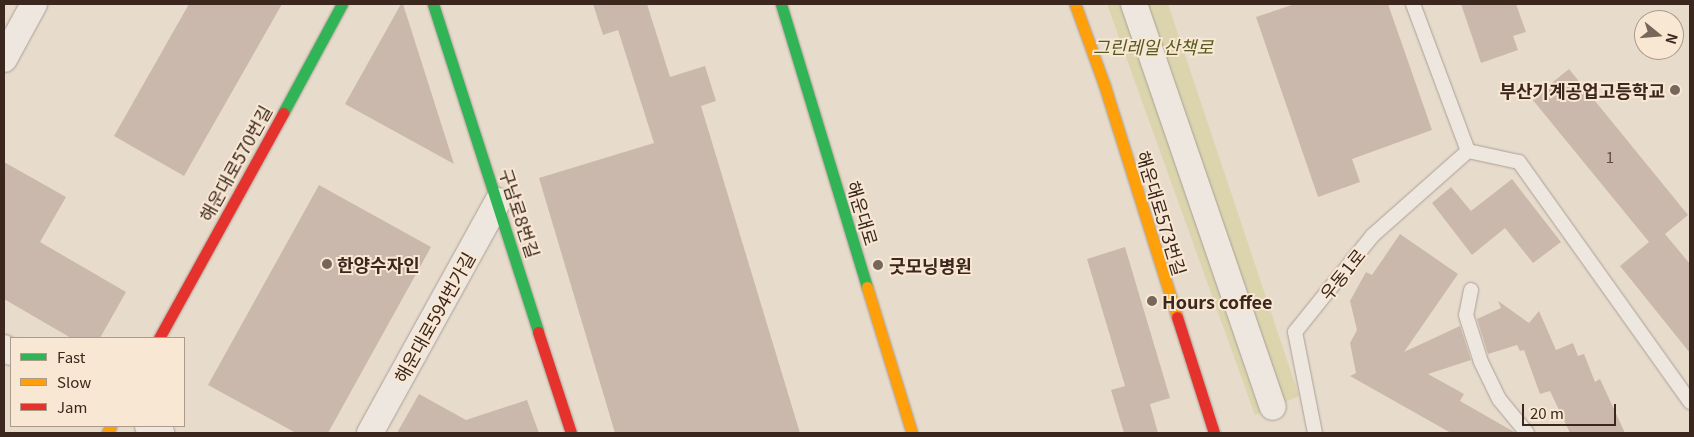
<!DOCTYPE html>
<meta charset="utf-8">
<style>
body{margin:0}
#map{position:relative;width:1694px;height:437px;overflow:hidden;background:#e7dbcc;font-family:Georgia,"Noto Sans KR",serif}
div>[style]{position:absolute}
.green>*{inset:0;background:#dbd4ad}
.building>*{inset:0;background:#cbb8ad}
.roads{filter:drop-shadow(0 0 1px #aca096) drop-shadow(0 0 1px #aca096)}
.lane>*{height:14px;margin:-7px;padding:0 7px;transform-origin:7px;border-radius:7px;background:#eee7df}
.street>*{height:26px;margin:-13px;padding:0 13px;transform-origin:13px;border-radius:13px;background:#eee7df}
.fast>*{height:11px;margin:-5.5px;padding:0 5.5px;transform-origin:5.5px;border-radius:5.5px;background:#30b455}
.slow>*{height:11px;margin:-5.5px;padding:0 5.5px;transform-origin:5.5px;border-radius:5.5px;background:#ff9f0a}
.jam>*{height:11px;margin:-5.5px;padding:0 5.5px;transform-origin:5.5px;border-radius:5.5px;background:#e5322d}
.dots>*{width:14px;height:14px;translate:-50% -50%;box-sizing:border-box;border:2px solid #f8e7d2;border-radius:50%}
span{translate:-50% -50%;white-space:nowrap;text-align:center;line-height:1.15;-webkit-text-stroke:4px #f8e7d2;paint-order:stroke}
.number-label{font-size:15px;color:#5f4b41}
.number-label span{-webkit-text-stroke-width:0}
.park-label{font-size:18px;color:#545a21;font-style:italic}
.poi-label{font-size:18px;color:#3b271d;font-weight:700}
.right{translate:-100% -50%;text-align:right}
.left{translate:0 -50%;text-align:left}
.street-label{font-size:18px;color:#3b271d}
.frame{position:absolute;inset:0;border:5px solid #3b271d;pointer-events:none}
.legend{position:absolute;left:10px;top:337px;width:175px;height:90px;box-sizing:border-box;background:#f8e7d2;border:1px solid #ac9a8a;margin:0;padding:6px 9px;list-style:none;font-size:15px;color:#3b271d}
.legend li{display:flex;align-items:center;gap:10px;height:25px}
.legend b{width:25px;border:1px solid #ac9a8a}
.north{position:absolute;left:1634px;top:10px;width:50px;height:50px;box-sizing:border-box;background:#f8e7d2;border:1px solid #ac9a8a;border-radius:50%;rotate:107deg;font-size:14px;font-weight:700;line-height:20px;text-align:center;color:#3b271d}
.north::after{content:'';display:block;margin:auto;width:18px;height:22px;background:#77665a;clip-path:polygon(50% 0,100% 100%,50% 72%,0 100%)}
.scale{position:absolute;left:1522px;top:404px;width:94px;height:22px;box-sizing:border-box;border:2px solid #3b271d;border-top:0;padding-left:6px;font-size:15px;line-height:18px;white-space:nowrap;color:#3b271d;-webkit-text-stroke:4px #f8e7d2;paint-order:stroke}
</style>
<div id="map">
<div class="green">
<div style="clip-path:polygon(1107px 4px,1168px 4px,1299px 396px,1255px 415px)"></div>
</div>
<div class="building">
<div style="clip-path:polygon(189px 4px,282px 4px,184px 176px,114px 136px)"></div>
<div style="clip-path:polygon(401px 4px,403px 4px,454px 164px,345px 104px)"></div>
<div style="clip-path:polygon(593px 4px,647px 4px,670px 77px,705px 66px,716px 101px,701px 106px,800px 433px,615px 433px,539px 178px,654px 143px,618px 30px,603px 35px)"></div>
<div style="clip-path:polygon(1295px 4px,1388px 4px,1432px 130px,1352px 159px,1360px 182px,1318px 197px,1256px 17px)"></div>
<div style="clip-path:polygon(1461px 4px,1516px 4px,1526px 32px,1513px 36px,1518px 50px,1481px 63px)"></div>
<div style="clip-path:polygon(1569px 69px,1688px 215px,1665px 234px,1690px 264px,1690px 353px,1620px 266px,1649px 242px,1532px 99px)"></div>
<div style="clip-path:polygon(4px 162px,66px 197px,40px 242px,126px 292px,100px 338px,71px 338px,4px 299px)"></div>
<div style="clip-path:polygon(1512px 179px,1561px 242px,1533px 263px,1505px 228px,1472px 255px,1432px 203px,1451px 187px,1471px 211px)"></div>
<div style="clip-path:polygon(319px 185px,431px 247px,328px 433px,296px 433px,208px 385px)"></div>
<div style="clip-path:polygon(1400px 234px,1458px 274px,1404px 352px,1460px 326px,1471px 360px,1428px 374px,1464px 394px,1460px 401px,1516px 433px,1451px 433px,1350px 376px,1356px 373px,1350px 343px,1357px 330px,1350px 301px,1366px 272px,1372px 275px)"></div>
<div style="clip-path:polygon(1125px 247px,1170px 398px,1150px 404px,1158px 433px,1124px 433px,1111px 390px,1125px 386px,1087px 259px)"></div>
<div style="clip-path:polygon(1498px 301px,1529px 323px,1539px 311px,1556px 350px,1573px 343px,1578px 356px,1584px 354px,1595px 382px,1600px 379px,1625px 433px,1570px 433px,1550px 391px,1540px 394px,1524px 350px,1520px 351px,1517px 345px,1488px 354px,1477px 319px,1501px 308px)"></div>
<div style="clip-path:polygon(419px 394px,466px 420px,527px 400px,539px 433px,397px 433px)"></div>
</div>
<div class="roads">
<div class="lane">
<div style="left:1413px;top:4px;width:157px;rotate:69.5deg"></div>
<div style="left:1468px;top:151px;width:52px;rotate:12.2deg"></div>
<div style="left:1519px;top:162px;width:295px;rotate:54.5deg"></div>
<div style="left:1471px;top:290px;width:25px;rotate:101deg"></div>
<div style="left:1466px;top:315px;width:49px;rotate:72.3deg"></div>
<div style="left:1481px;top:362px;width:41px;rotate:64.1deg"></div>
<div style="left:1499px;top:399px;width:44px;rotate:50.5deg"></div>
<div style="left:1315px;top:433px;width:103px;rotate:-101.2deg"></div>
<div style="left:1295px;top:332px;width:124px;rotate:-51.2deg"></div>
<div style="left:1373px;top:235px;width:127px;rotate:-41.5deg"></div>
</div>
<div class="street">
<div style="left:1134px;top:4px;width:426px;rotate:71deg"></div>
<div style="left:4px;top:59px;width:63px;rotate:-61.4deg"></div>
<div style="left:4px;top:348px;width:8px;rotate:30deg"></div>
<div style="left:148px;top:426px;width:15px;rotate:28deg"></div>
<div style="left:370px;top:433px;width:265px;rotate:-61.1deg"></div>
</div>
<div class="fast">
<div style="left:433px;top:4px;width:344px;rotate:72.2deg"></div>
<div style="left:781px;top:4px;width:296px;rotate:73.1deg"></div>
<div style="left:283px;top:113px;width:124px;rotate:-61.6deg"></div>
</div>
<div class="slow">
<div style="left:1075px;top:4px;width:85px;rotate:70.1deg"></div>
<div style="left:1104px;top:84px;width:244px;rotate:72.6deg"></div>
<div style="left:867px;top:287px;width:153px;rotate:72.9deg"></div>
<div style="left:107px;top:433px;width:8px;rotate:-60deg"></div>
</div>
<div class="jam">
<div style="left:1177px;top:317px;width:122px;rotate:72.3deg"></div>
<div style="left:538px;top:332px;width:106px;rotate:71.9deg"></div>
<div style="left:159px;top:338px;width:257px;rotate:-61.1deg"></div>
</div>
</div>
<div class="dots">
<div style="left:1675px;top:90px;background:#77665a"></div>
<div style="left:327px;top:264px;background:#77665a"></div>
<div style="left:878px;top:265px;background:#77665a"></div>
<div style="left:1152px;top:301px;background:#77665a"></div>
</div>
<div class="number-label">
<span style="left:1610px;top:157px">1</span>
</div>
<div class="park-label">
<span style="left:1153px;top:46px">그린레일 산책로</span>
</div>
<div class="poi-label">
<span class="right" style="left:1665px;top:90px">부산기계공업고등학교</span>
<span class="left" style="left:337px;top:264px">한양수자인</span>
<span class="left" style="left:889px;top:265px">굿모닝병원</span>
<span class="left" style="left:1162px;top:301px">Hours coffee</span>
</div>
<div class="street-label">
<span style="left:235px;top:163px;rotate:-61deg">해운대로570번길</span>
<span style="left:520px;top:213px;rotate:72deg">구남로8번길</span>
<span style="left:863px;top:213px;rotate:73deg">해운대로</span>
<span style="left:1162px;top:213px;rotate:73deg">해운대로573번길</span>
<span style="left:1342px;top:274px;rotate:-51deg">우동1로</span>
<span style="left:434px;top:317px;rotate:-61deg">해운대로594번가길</span>
</div>
<div class="frame"></div>
<ul class="legend">
<li><b style="height:6px;background:#30b455"></b>Fast</li>
<li><b style="height:6px;background:#ff9f0a"></b>Slow</li>
<li><b style="height:6px;background:#e5322d"></b>Jam</li>
</ul>
<div class="north">N</div>
<div class="scale">20 m</div>
</div>
